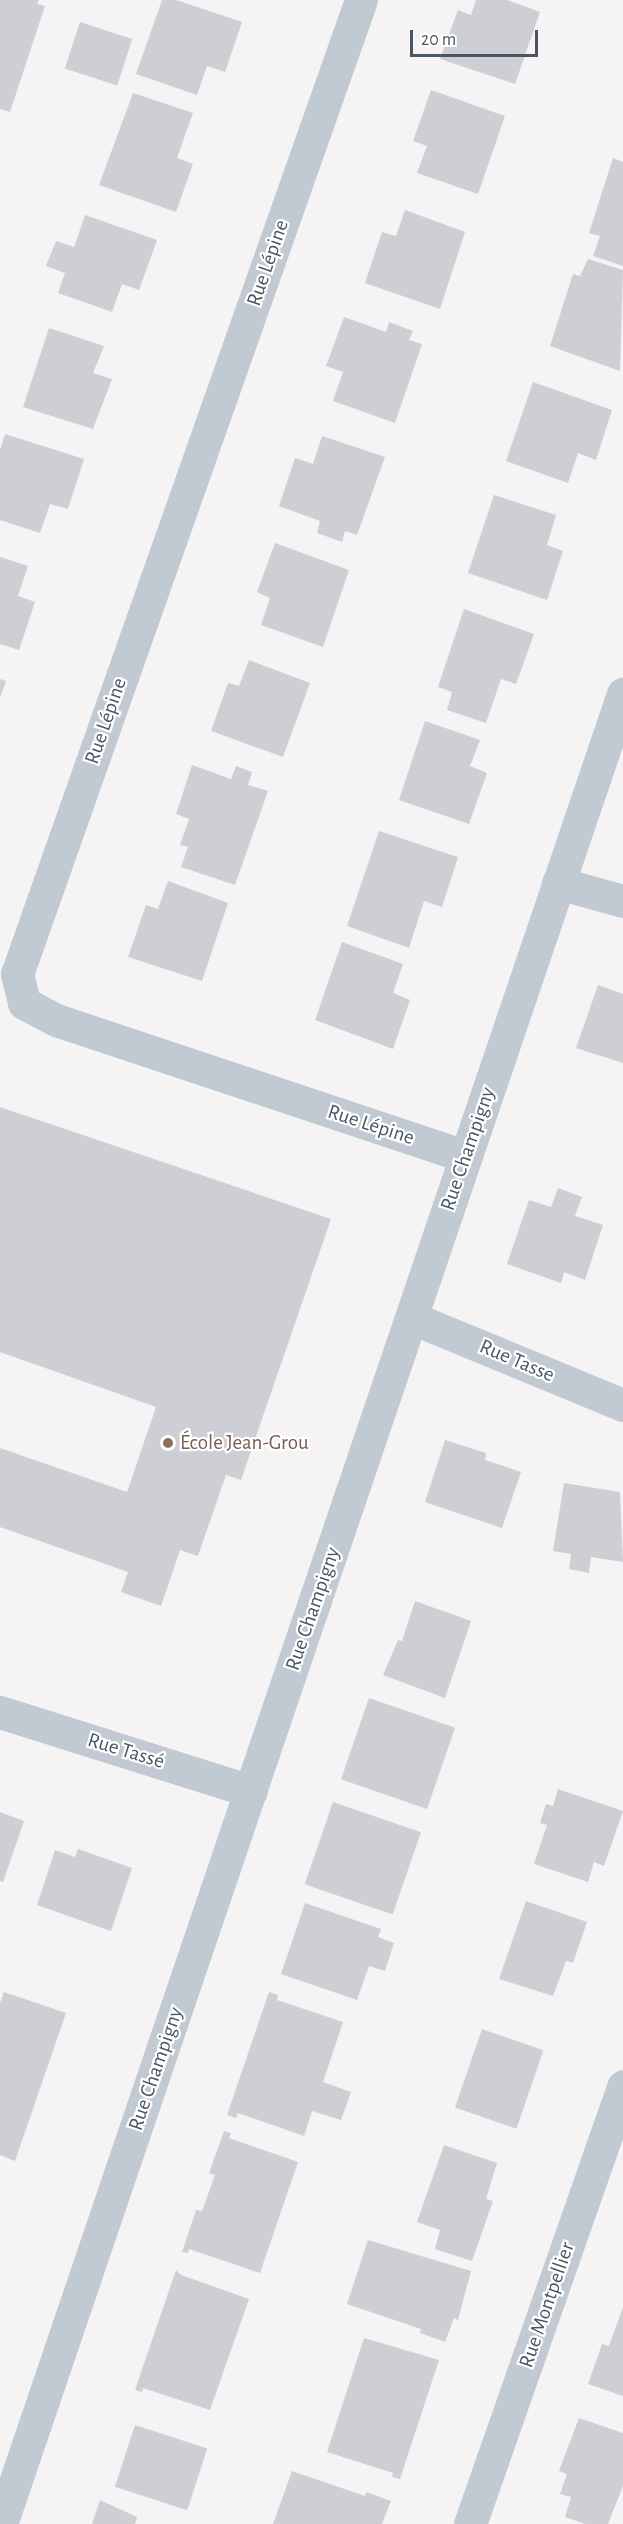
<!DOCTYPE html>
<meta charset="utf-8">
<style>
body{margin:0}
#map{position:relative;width:623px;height:2524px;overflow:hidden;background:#f5f3f3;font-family:"Alegreya Sans",sans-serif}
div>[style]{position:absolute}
.building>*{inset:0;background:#cdcfd5;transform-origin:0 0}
.street>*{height:33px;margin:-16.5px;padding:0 16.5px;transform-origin:16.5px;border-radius:16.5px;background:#c1cad2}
.dots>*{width:16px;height:16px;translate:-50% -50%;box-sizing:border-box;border:3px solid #fff;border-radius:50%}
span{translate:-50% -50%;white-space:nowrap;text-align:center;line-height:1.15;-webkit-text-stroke:4.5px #fff;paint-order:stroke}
.street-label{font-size:21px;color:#4a5661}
.education-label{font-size:21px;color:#785e54}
.left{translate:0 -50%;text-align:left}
.scale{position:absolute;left:410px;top:30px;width:128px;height:27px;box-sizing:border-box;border:3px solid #4a5661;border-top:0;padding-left:8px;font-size:18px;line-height:21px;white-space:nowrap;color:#4a5661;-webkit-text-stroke:4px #fff;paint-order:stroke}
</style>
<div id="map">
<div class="building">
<div style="clip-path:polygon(0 0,39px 0,37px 4px,45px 6px,10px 112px,0 109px)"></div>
<div style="clip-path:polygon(162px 0,176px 0,242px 22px,225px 72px,207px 66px,197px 95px,136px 74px)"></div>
<div style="clip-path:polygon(476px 0,507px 0,540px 12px,515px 84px,440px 59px,458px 10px,471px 15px)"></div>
<div style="left:80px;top:22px;width:55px;height:49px;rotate:18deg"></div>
<div style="clip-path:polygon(431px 90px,505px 116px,478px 194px,417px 173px,427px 146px,413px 141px)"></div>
<div style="clip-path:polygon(133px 93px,193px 113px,177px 158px,193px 164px,176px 212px,99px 185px)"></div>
<div style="clip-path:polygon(613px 158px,623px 162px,623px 266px,593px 256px,600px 236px,589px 233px)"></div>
<div style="clip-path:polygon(405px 210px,465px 232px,440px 309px,365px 283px,382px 232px,396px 236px)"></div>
<div style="clip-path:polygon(85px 215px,157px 240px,139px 290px,122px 284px,112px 312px,58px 293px,65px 273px,46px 266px,56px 241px,74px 247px)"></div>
<div style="clip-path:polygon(588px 259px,623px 270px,620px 371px,550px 346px,573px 274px,580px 276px)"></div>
<div style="clip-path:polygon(344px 317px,386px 332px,389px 322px,413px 331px,409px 340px,422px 344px,395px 423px,333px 401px,343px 372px,326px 366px)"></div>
<div style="clip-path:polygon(49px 328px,104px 346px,93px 373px,112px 379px,93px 429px,23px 407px)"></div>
<div style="clip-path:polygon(533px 382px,612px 410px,596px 460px,578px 453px,568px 483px,506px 461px)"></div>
<div style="clip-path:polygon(5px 434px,84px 459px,68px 509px,50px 504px,40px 533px,0 520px,0 450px)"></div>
<div style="clip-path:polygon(322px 436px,385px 457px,357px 535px,345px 531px,342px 542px,317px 533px,320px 521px,279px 506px,295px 458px,313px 464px)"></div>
<div style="clip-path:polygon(494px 495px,556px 515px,547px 545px,563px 551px,547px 600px,468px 573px)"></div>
<div style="clip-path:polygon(275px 543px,349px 570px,323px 647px,261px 625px,270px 598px,257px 592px)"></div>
<div style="clip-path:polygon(0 557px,28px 566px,18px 596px,35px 602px,19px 650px,0 644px)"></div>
<div style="clip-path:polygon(464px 609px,534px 634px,516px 684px,501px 679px,486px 723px,447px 710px,452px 692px,438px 687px)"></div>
<div style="clip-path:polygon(249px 660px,310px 683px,283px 757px,211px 731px,228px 683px,239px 686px)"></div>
<div style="clip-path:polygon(0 679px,6px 681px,0 698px)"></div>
<div style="clip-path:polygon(425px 721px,480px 740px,470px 766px,487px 773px,469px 824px,399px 800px)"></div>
<div style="clip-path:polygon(192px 765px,231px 779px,236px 766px,252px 772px,248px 785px,268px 791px,235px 885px,181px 867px,188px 847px,180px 845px,189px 819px,176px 814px)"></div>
<div style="clip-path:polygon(379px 831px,458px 857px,442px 907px,424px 901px,409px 948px,347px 926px)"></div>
<div style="clip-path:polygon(168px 881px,228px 903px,202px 981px,128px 957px,146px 905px,158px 909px)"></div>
<div style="clip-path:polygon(342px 942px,403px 964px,393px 993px,410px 1000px,393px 1049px,315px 1020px)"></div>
<div style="clip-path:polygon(598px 985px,623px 994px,623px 1063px,576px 1048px)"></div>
<div style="clip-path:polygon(0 1107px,331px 1219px,241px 1480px,226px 1475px,198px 1556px,180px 1550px,161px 1606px,121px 1592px,128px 1572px,0 1527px,0 1448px,127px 1492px,156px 1407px,0 1352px)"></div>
<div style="clip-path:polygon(558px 1188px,582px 1197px,575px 1216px,603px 1225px,585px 1280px,564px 1272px,561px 1283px,507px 1264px,529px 1200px,551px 1207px)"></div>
<div style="clip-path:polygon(445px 1440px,486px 1453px,485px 1460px,521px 1472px,502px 1528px,425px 1502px)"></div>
<div style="clip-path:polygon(564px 1483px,620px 1492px,623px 1562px,591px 1557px,589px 1573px,569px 1569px,571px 1554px,553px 1551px)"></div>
<div style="clip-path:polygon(415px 1601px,471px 1621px,445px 1698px,383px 1675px,398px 1640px,402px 1641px)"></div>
<div style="left:369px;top:1698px;width:91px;height:86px;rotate:19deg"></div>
<div style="clip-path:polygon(558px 1789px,623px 1811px,604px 1866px,594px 1862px,588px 1882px,534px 1864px,547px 1825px,540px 1823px,546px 1804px,553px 1806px)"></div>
<div style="left:333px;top:1802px;width:93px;height:87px;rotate:19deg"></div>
<div style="clip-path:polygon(0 1812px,24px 1821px,3px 1882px,0 1881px)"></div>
<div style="clip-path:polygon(78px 1849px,132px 1868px,111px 1931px,37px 1905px,55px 1850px,75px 1857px)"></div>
<div style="clip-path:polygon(526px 1901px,587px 1922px,573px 1963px,566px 1961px,553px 1996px,499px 1979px)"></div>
<div style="clip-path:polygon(305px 1903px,381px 1929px,378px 1937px,394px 1943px,385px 1971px,369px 1966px,357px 2000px,281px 1974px)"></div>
<div style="clip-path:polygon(4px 1992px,66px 2013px,15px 2161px,0 2155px,0 2003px)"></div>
<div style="clip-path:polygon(269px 1992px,278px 1995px,277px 2000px,343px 2022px,323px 2082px,351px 2092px,341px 2120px,312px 2111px,304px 2136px,238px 2113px,236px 2118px,227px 2115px)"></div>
<div style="left:482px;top:2029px;width:65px;height:83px;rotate:19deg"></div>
<div style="clip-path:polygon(224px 2131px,231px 2133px,229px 2138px,298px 2162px,260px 2273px,189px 2249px,188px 2253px,182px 2252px,196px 2210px,202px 2211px,215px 2175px,209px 2173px)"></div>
<div style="clip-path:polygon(444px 2145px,497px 2163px,486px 2199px,493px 2201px,472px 2261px,435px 2249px,440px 2230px,417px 2222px)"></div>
<div style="clip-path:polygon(368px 2240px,471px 2271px,458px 2320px,454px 2318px,445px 2342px,420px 2333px,421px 2329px,347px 2304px)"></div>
<div style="clip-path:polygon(176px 2270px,181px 2275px,249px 2299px,210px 2410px,143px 2388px,142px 2392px,135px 2390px)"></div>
<div style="clip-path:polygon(623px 2307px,623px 2396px,588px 2384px,602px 2344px,609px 2346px)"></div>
<div style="clip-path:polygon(364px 2338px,439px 2360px,400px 2479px,392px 2477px,393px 2473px,327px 2452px)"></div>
<div style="clip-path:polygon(579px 2418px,623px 2433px,623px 2486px,608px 2524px,585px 2524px,565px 2517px,571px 2497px,560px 2494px,567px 2474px,559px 2471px)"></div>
<div style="left:135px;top:2425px;width:76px;height:65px;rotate:18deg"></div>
<div style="clip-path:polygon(292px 2471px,365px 2496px,366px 2492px,391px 2501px,382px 2524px,273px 2524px)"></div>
<div style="clip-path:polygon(100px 2500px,137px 2517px,135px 2524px,92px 2524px)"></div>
</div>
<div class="street">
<div style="left:361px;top:0;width:1033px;rotate:109.45deg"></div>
<div style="left:17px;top:974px;width:30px;rotate:76deg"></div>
<div style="left:24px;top:1003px;width:36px;rotate:28deg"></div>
<div style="left:56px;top:1020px;width:431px;rotate:18.4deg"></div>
<div style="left:558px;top:883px;width:67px;rotate:15.5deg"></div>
<div style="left:412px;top:1318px;width:228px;rotate:22.4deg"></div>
<div style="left:0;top:1712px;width:263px;rotate:17.5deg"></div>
<div style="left:1px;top:2524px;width:1933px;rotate:-71.23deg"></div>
<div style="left:470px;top:2524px;width:464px;rotate:-70.7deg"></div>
</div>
<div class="dots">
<div style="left:168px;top:1443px;background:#8d6e63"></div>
</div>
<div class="street-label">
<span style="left:268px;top:263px;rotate:-71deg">Rue Lépine</span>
<span style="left:106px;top:721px;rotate:-71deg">Rue Lépine</span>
<span style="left:371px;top:1125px;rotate:18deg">Rue Lépine</span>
<span style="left:468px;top:1149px;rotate:-71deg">Rue Champigny</span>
<span style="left:517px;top:1361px;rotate:23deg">Rue Tasse</span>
<span style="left:313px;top:1609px;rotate:-71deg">Rue Champigny</span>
<span style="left:126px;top:1751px;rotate:17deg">Rue Tassé</span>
<span style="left:156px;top:2069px;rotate:-71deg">Rue Champigny</span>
<span style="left:547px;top:2305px;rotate:-71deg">Rue Montpellier</span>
</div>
<div class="education-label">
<span class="left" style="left:180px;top:1443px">École Jean-Grou</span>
</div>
<div class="scale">20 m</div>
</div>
